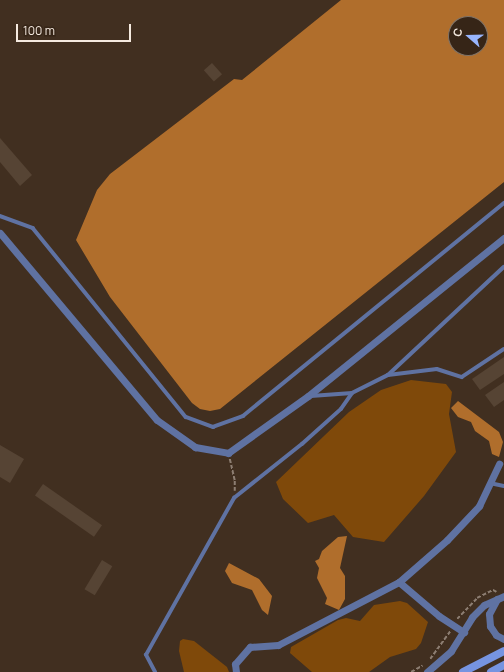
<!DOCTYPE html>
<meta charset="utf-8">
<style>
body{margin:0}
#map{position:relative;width:504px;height:672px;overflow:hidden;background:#412f20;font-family:Manrope,sans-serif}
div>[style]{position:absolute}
.green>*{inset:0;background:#7f490a}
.water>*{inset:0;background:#b06e2c}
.building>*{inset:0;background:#564434;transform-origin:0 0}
.path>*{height:1.5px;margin-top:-0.75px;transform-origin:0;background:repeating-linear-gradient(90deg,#8d7e72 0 4px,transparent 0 6px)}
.lane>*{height:3.5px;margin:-1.75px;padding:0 1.75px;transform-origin:1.75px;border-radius:1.75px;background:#5f72a2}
.street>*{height:7px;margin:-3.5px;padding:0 3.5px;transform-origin:3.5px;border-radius:3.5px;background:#5f72a2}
.secondary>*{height:8px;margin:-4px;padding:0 4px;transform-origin:4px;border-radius:4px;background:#7694e1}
span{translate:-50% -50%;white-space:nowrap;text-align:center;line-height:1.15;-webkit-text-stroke:3px #362517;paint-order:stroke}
.north{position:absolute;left:448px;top:16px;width:40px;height:40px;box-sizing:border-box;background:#362517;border:1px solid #827467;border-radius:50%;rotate:290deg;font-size:11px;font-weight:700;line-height:16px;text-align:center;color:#f5eae0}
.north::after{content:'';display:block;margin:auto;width:14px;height:18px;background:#98b5fd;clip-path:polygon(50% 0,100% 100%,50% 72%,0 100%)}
.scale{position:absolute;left:16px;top:24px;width:115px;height:18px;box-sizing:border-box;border:2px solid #f5eae0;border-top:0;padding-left:5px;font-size:12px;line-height:14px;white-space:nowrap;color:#f5eae0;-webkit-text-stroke:3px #362517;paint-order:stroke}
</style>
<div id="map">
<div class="green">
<div style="clip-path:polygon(411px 380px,446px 384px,452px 392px,449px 414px,456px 452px,424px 496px,384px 542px,353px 537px,334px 515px,308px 523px,283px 499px,276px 482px,349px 412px,381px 390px)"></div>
<div style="clip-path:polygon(400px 601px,407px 603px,428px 622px,421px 643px,416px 649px,390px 657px,369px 672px,312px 672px,290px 653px,291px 647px,338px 620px,346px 618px,360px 621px,374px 605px)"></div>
<div style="clip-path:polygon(183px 639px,194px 641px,227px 667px,229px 672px,184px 672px,179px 651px,180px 641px)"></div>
</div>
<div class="water">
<div style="clip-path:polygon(evenodd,341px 0,504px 0,504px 182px,220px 409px,210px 411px,200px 409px,192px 403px,110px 297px,76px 240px,97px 190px,110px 174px,234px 79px,242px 80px,341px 0,456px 24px,480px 24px,480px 48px,456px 48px,456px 24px)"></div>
<div style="clip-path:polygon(458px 401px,499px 432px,503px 442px,499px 457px,492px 454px,489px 441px,475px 431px,471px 422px,458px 417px,451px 408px)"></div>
<div style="clip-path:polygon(347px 536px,340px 568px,345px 576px,345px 599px,339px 610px,325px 604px,327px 598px,317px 578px,319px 568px,315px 561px,319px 559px,322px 551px,338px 537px)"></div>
<div style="clip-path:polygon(229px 563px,259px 579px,272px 596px,268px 615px,262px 610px,252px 590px,232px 583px,225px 571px)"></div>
</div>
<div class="building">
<div style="left:212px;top:63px;width:15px;height:11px;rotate:48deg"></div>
<div style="clip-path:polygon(0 138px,32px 175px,20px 186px,0 162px)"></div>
<div style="clip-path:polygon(504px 357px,504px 374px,480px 390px,472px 379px)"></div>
<div style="clip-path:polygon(504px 382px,504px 400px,494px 407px,485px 395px)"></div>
<div style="clip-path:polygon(0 445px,24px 459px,10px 483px,0 477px)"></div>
<div style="left:43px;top:484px;width:72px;height:14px;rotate:35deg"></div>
<div style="left:102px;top:560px;width:12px;height:34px;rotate:31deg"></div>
</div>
<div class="path">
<div style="left:230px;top:459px;width:23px;rotate:77deg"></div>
<div style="left:235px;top:481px;width:10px;rotate:90deg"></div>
<div style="left:457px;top:619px;width:29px;rotate:-46deg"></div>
<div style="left:477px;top:598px;width:18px;rotate:-27deg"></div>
<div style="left:493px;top:590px;width:4px;rotate:27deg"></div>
<div style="left:430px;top:659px;width:34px;rotate:-54deg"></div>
<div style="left:411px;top:672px;width:13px;rotate:-29deg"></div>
</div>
<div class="lane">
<div style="left:0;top:216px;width:35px;rotate:20deg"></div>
<div style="left:33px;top:228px;width:243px;rotate:51deg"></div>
<div style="left:186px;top:417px;width:29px;rotate:20deg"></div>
<div style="left:213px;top:427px;width:32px;rotate:-20deg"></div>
<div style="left:243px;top:416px;width:337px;rotate:-39.2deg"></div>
<div style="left:388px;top:375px;width:158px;rotate:-43deg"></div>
<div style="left:311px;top:396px;width:41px;rotate:-4.2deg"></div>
<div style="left:352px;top:393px;width:40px;rotate:-26.6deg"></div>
<div style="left:388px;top:375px;width:49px;rotate:-7deg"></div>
<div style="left:437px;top:369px;width:26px;rotate:18deg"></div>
<div style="left:462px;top:377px;width:50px;rotate:-33.7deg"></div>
<div style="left:490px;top:483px;width:14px;rotate:12deg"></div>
<div style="left:155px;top:672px;width:19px;rotate:-118deg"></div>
<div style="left:146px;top:655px;width:180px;rotate:-60.7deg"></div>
<div style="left:234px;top:498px;width:87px;rotate:-38.5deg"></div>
<div style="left:302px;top:444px;width:52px;rotate:-41.9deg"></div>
<div style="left:341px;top:409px;width:19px;rotate:-55deg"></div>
</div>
<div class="street">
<div style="left:0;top:233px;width:244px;rotate:50deg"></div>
<div style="left:157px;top:420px;width:47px;rotate:35.4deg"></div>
<div style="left:195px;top:447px;width:34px;rotate:10deg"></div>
<div style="left:228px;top:453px;width:98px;rotate:-35.5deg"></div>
<div style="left:308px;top:396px;width:252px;rotate:-38.9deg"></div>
<div style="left:399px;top:582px;width:52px;rotate:40.4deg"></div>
<div style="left:439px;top:616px;width:30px;rotate:33deg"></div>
<div style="left:497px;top:599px;width:17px;rotate:118deg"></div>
<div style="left:489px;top:614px;width:12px;rotate:85deg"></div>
<div style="left:490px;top:626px;width:11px;rotate:56deg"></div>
<div style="left:496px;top:635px;width:9px;rotate:27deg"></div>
<div style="left:236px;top:672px;width:8px;rotate:-97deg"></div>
<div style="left:235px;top:664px;width:23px;rotate:-49deg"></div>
<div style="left:250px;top:647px;width:28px;rotate:-4deg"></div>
<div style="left:278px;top:645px;width:136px;rotate:-27.5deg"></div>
<div style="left:399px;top:582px;width:64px;rotate:-41.2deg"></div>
<div style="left:447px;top:540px;width:47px;rotate:-46.7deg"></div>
<div style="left:479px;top:506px;width:47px;rotate:-64.5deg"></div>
<div style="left:427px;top:672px;width:32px;rotate:-41deg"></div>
<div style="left:451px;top:651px;width:40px;rotate:-58deg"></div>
<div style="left:472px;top:617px;width:17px;rotate:-45deg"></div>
<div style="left:484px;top:605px;width:22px;rotate:-24deg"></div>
</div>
<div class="secondary">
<div style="left:463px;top:672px;width:46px;rotate:-27.1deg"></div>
<div style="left:491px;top:672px;width:15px;rotate:-28deg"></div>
</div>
<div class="north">С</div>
<div class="scale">100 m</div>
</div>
